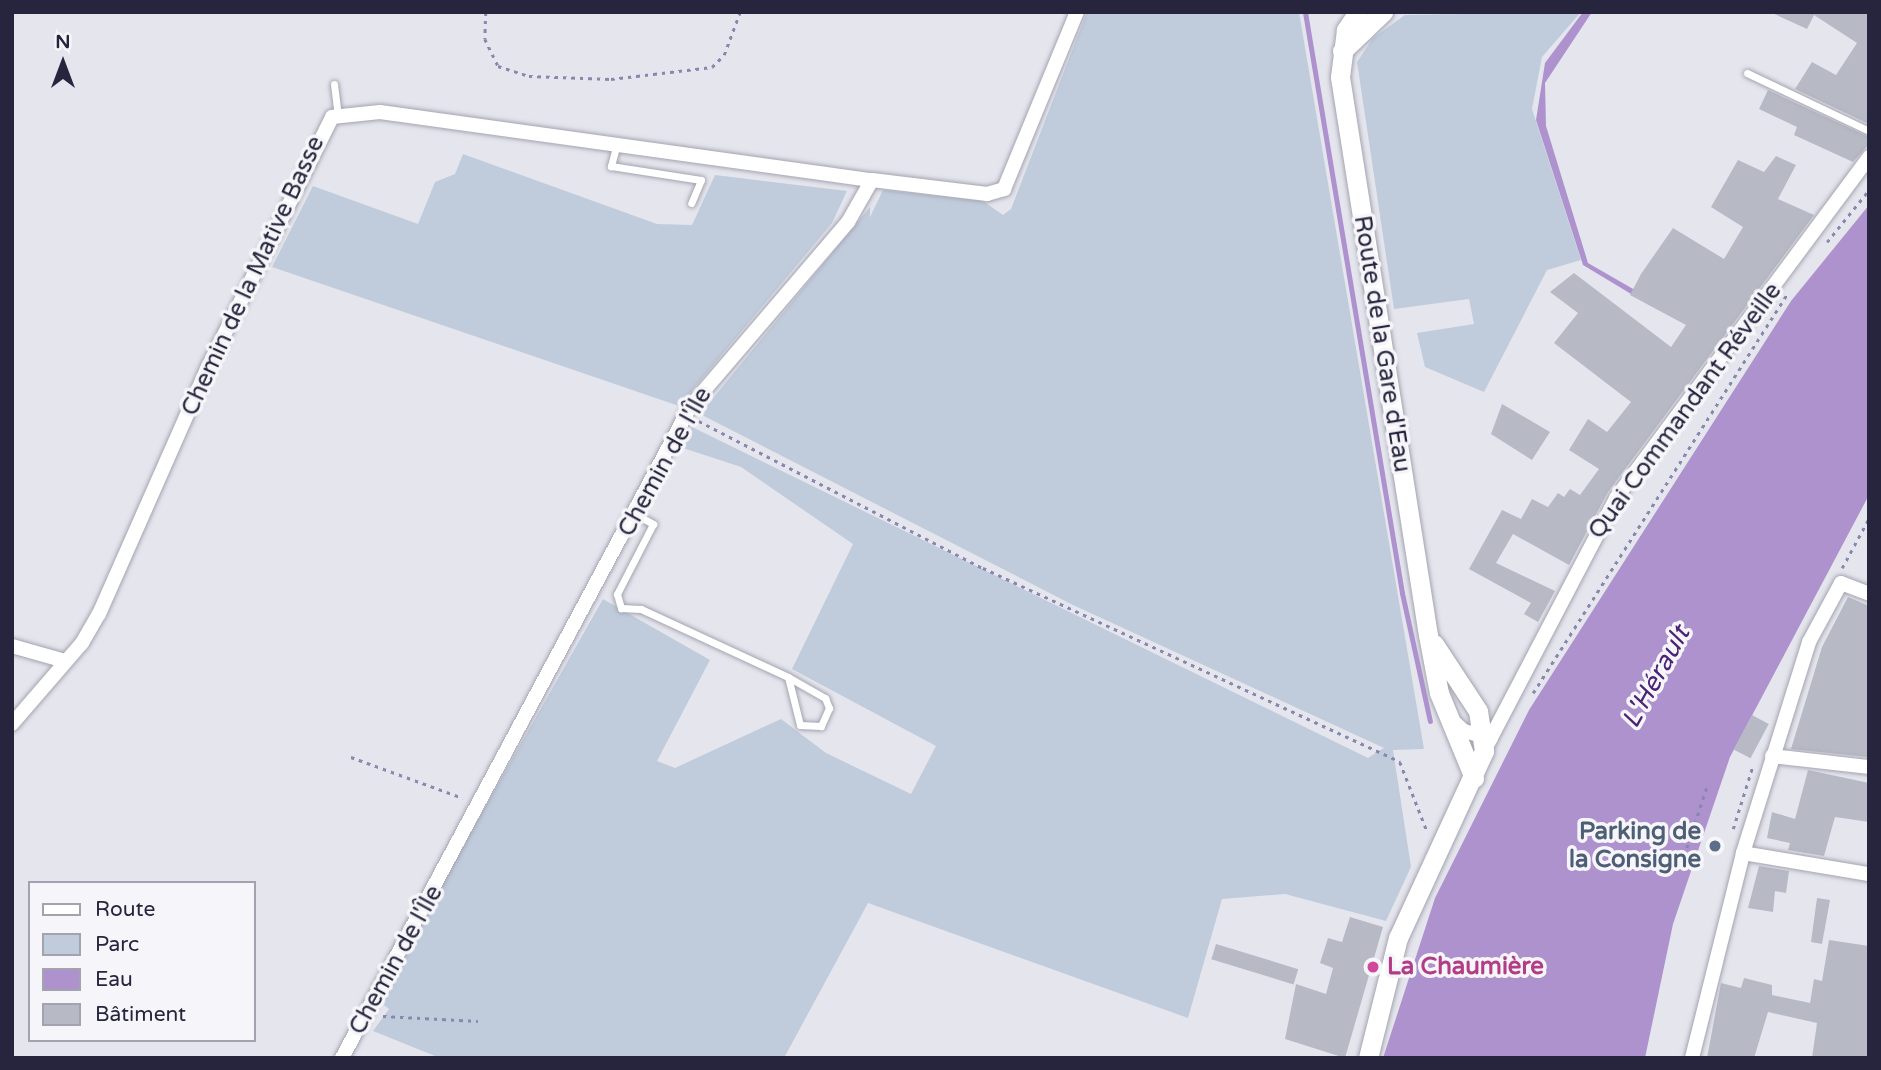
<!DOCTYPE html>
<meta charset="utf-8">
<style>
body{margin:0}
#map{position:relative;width:1881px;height:1070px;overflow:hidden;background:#e5e6ed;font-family:"Varela Round",sans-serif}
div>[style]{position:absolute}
.green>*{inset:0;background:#c0ccdc}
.water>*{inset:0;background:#ae92ce}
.stream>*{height:5px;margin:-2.5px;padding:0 2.5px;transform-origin:2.5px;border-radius:2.5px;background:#ae92ce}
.building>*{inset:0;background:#b7b9c5;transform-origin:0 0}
.path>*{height:2.5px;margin-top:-1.25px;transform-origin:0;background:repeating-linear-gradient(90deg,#8888ae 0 3.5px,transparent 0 8.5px)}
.roads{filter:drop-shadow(0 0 2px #a4a4b2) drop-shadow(0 0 2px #a4a4b2)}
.lane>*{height:7px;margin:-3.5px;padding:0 3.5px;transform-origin:3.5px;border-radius:3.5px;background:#fff}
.street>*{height:14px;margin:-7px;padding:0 7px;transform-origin:7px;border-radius:7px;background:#fff}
.secondary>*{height:19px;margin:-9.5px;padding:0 9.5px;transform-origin:9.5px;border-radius:9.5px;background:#fff}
.dots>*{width:19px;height:19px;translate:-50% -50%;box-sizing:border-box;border:4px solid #f6f6fa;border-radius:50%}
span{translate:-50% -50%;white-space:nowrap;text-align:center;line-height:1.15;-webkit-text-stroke:7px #f6f6fa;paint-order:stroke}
.street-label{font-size:24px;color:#27253e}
.service-label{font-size:24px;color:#4e5e75;font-weight:700}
.right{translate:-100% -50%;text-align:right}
.hotel-label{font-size:24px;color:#b23c85;font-weight:700}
.left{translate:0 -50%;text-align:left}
.water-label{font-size:26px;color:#4c2376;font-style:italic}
.frame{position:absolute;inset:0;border:14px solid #27253e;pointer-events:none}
.legend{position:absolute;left:28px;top:881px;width:228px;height:161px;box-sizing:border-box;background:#f6f6fa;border:2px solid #a3a2af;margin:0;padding:9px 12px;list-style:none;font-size:21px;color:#27253e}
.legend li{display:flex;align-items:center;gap:14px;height:35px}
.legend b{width:35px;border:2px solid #a3a2af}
.north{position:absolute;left:28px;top:28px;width:70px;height:70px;-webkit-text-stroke:5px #f6f6fa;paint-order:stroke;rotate:0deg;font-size:19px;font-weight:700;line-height:28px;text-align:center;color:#27253e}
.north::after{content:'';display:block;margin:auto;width:24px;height:32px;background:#27253e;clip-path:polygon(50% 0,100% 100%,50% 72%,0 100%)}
</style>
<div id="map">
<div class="green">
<div style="clip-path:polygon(1087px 12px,1299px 12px,1424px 749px,1393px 750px,1411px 867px,1386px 921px,1285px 894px,1222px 899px,1188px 1018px,868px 903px,784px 1058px,440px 1058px,373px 1031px,389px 1009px,380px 1002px,434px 897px,603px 599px,710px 660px,657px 761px,675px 768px,781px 719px,826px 753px,911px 794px,936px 746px,792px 669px,853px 544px,741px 467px,677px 446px,692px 427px,1368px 758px,1384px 748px,1073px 605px,700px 414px,870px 207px,870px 217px,883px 190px,983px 201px,1003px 215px,1011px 209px)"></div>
<div style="clip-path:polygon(1581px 12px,1542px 57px,1532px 109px,1581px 260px,1547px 270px,1484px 392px,1425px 367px,1417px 333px,1474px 324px,1469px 299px,1394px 309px,1357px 62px,1373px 38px,1405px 15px)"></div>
<div style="clip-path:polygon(463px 154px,657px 224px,692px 225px,715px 175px,847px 191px,832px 223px,679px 406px,272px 267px,313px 186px,418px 224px,435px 182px,455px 174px)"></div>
</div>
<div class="water">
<div style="clip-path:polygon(1583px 12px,1592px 12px,1545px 83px,1546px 126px,1588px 263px,1654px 301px,1651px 306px,1583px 265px,1536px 120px,1545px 63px)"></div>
<div style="clip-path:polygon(1869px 205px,1869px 495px,1730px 757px,1673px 924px,1645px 1058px,1383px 1058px,1435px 898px,1529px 710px,1791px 301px)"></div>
</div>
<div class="stream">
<div style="left:1305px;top:12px;width:589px;rotate:80.52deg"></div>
<div style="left:1402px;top:593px;width:131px;rotate:77.7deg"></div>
</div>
<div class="building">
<div style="clip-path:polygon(1770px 12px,1869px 12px,1869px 124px,1795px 89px,1812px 62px,1836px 75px,1857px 43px,1814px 15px,1807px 29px)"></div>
<div style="clip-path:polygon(1768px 90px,1869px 137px,1869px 144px,1853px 162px,1794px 135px,1797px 127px,1759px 109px)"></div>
<div style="clip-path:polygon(1776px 156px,1796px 165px,1778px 199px,1814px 215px,1608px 492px,1569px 565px,1513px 534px,1496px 563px,1555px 591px,1538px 622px,1524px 614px,1531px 603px,1469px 569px,1502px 510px,1521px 519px,1532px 499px,1548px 507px,1558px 493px,1564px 497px,1570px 489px,1580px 495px,1599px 469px,1569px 450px,1588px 419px,1607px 432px,1631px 402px,1554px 343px,1578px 313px,1550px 292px,1574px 273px,1671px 347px,1686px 325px,1630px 295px,1641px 274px,1673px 228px,1724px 259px,1743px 227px,1711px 207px,1738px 160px,1764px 172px)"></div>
<div style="clip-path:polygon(1502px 404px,1550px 432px,1532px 460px,1491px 434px)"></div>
<div style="clip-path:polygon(1848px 597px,1869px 606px,1867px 757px,1791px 749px,1822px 647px)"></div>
<div style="left:1752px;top:715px;width:19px;height:39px;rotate:28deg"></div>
<div style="clip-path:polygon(1808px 770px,1869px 783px,1869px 822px,1835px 817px,1824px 856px,1788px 850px,1790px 843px,1767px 838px,1772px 812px,1795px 819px)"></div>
<div style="clip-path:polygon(1759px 866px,1789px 871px,1786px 893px,1775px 891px,1773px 912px,1748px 908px)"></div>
<div style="clip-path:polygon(1817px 898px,1830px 900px,1822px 944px,1811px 942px)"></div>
<div style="clip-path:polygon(1350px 917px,1383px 927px,1345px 1058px,1285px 1039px,1296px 984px,1326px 994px,1333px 968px,1320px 963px,1328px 938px,1342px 942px)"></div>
<div style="clip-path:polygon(1829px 940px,1869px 946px,1869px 1058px,1812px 1058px,1817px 1023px,1768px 1012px,1754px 1058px,1707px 1058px,1721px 983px,1741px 988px,1744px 978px,1772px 985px,1772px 995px,1810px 1003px,1814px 979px,1822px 981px)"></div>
<div style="left:1216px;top:944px;width:86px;height:16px;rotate:17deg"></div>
</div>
<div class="path">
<div style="left:486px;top:12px;width:27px;rotate:92deg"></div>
<div style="left:485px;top:39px;width:30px;rotate:64deg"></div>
<div style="left:498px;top:66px;width:33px;rotate:18deg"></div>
<div style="left:529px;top:76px;width:82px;rotate:2.1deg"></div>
<div style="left:611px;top:79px;width:102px;rotate:-6.8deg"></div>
<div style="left:712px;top:67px;width:17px;rotate:-45deg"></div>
<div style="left:724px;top:55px;width:46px;rotate:-69.6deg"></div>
<div style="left:1827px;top:242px;width:67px;rotate:-51.1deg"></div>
<div style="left:699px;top:421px;width:320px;rotate:27.4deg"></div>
<div style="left:983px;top:568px;width:460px;rotate:24.9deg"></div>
<div style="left:1400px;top:762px;width:74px;rotate:68.6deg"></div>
<div style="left:1842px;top:568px;width:57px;rotate:-61.6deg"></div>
<div style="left:1533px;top:693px;width:472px;rotate:-57.5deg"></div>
<div style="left:351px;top:757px;width:119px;rotate:20.1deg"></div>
<div style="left:1733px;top:829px;width:67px;rotate:-72.6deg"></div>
<div style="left:1684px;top:856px;width:74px;rotate:-71.8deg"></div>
<div style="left:383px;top:1016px;width:95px;rotate:3deg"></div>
</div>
<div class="roads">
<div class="lane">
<div style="left:1747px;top:73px;width:135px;rotate:25.4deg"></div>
<div style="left:334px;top:84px;width:32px;rotate:83deg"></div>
<div style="left:616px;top:147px;width:20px;rotate:105deg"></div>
<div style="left:611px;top:166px;width:91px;rotate:8.8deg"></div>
<div style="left:701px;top:180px;width:25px;rotate:113deg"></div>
<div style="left:635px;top:514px;width:21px;rotate:29deg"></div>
<div style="left:653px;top:524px;width:79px;rotate:117.2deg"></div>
<div style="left:617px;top:594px;width:15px;rotate:74deg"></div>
<div style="left:621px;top:608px;width:20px;rotate:3deg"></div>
<div style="left:641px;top:609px;width:162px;rotate:24.8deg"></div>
<div style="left:788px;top:677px;width:43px;rotate:29.6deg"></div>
<div style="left:825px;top:698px;width:11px;rotate:68deg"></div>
<div style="left:829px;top:708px;width:20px;rotate:114deg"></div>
<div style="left:821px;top:726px;width:21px;rotate:-177deg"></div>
<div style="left:800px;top:725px;width:49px;rotate:-104deg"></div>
</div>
<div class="street">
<div style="left:12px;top:646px;width:55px;rotate:15.8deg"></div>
<div style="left:1451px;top:719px;width:18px;rotate:43deg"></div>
<div style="left:1464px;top:731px;width:28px;rotate:15deg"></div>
<div style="left:12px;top:724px;width:107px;rotate:-49.2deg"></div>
<div style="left:82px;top:643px;width:34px;rotate:-60deg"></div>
<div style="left:99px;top:614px;width:270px;rotate:-66.2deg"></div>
<div style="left:208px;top:367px;width:279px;rotate:-63.6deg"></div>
<div style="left:332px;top:117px;width:48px;rotate:-5.9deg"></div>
<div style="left:380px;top:112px;width:497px;rotate:7.9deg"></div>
<div style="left:1484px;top:751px;width:285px;rotate:-62.4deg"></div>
<div style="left:1616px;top:498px;width:425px;rotate:-53.4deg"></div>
<div style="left:1772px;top:756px;width:98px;rotate:6.5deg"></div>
<div style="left:1743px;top:853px;width:128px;rotate:9.5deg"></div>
<div style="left:342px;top:1058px;width:738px;rotate:-61.87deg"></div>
<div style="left:690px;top:407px;width:243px;rotate:-49.5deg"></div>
<div style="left:848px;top:222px;width:48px;rotate:-60.3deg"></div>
<div style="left:872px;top:180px;width:116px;rotate:6.9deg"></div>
<div style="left:987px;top:194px;width:18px;rotate:-16deg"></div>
<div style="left:1004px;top:189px;width:191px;rotate:-67.6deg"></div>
<div style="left:1692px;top:1058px;width:211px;rotate:-76deg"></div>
<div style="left:1743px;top:853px;width:221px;rotate:-72.6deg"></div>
<div style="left:1809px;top:642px;width:67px;rotate:-61.5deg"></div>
<div style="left:1841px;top:583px;width:30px;rotate:21deg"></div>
</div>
<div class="secondary">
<div style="left:1358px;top:12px;width:22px;rotate:124deg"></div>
<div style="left:1346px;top:30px;width:47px;rotate:97.3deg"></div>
<div style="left:1340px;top:77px;width:565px;rotate:81.04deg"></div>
<div style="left:1428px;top:635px;width:59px;rotate:79.3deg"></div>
<div style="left:1439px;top:693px;width:92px;rotate:67.6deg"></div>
<div style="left:1342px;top:51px;width:57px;rotate:-43.6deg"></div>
<div style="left:1368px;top:1058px;width:124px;rotate:-76deg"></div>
<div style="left:1398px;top:938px;width:206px;rotate:-65.3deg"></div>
<div style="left:1484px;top:751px;width:40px;rotate:-98.5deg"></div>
<div style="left:1478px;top:711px;width:80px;rotate:-123.3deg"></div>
</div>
</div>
<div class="dots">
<div style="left:1715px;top:846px;background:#5c6f8a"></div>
<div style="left:1373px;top:967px;background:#d1479c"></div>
</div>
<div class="street-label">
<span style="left:253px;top:276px;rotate:-65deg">Chemin de la Mative Basse</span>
<span style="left:1382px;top:344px;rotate:81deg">Route de la Gare d'Eau</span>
<span style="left:1685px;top:411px;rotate:-54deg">Quai Commandant Réveille</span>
<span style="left:665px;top:462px;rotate:-61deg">Chemin de l'Île</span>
<span style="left:396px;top:960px;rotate:-61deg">Chemin de l'Île</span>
</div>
<div class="service-label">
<span class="right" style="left:1701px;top:846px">Parking de<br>la Consigne</span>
</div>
<div class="hotel-label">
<span class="left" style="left:1387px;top:967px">La Chaumière</span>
</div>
<div class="water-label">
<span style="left:1656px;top:677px;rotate:-61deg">L'Hérault</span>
</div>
<div class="frame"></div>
<ul class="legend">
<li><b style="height:9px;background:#fff"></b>Route</li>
<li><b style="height:19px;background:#c0ccdc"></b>Parc</li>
<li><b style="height:19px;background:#ae92ce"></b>Eau</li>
<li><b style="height:19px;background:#b7b9c5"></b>Bâtiment</li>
</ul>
<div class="north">N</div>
</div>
